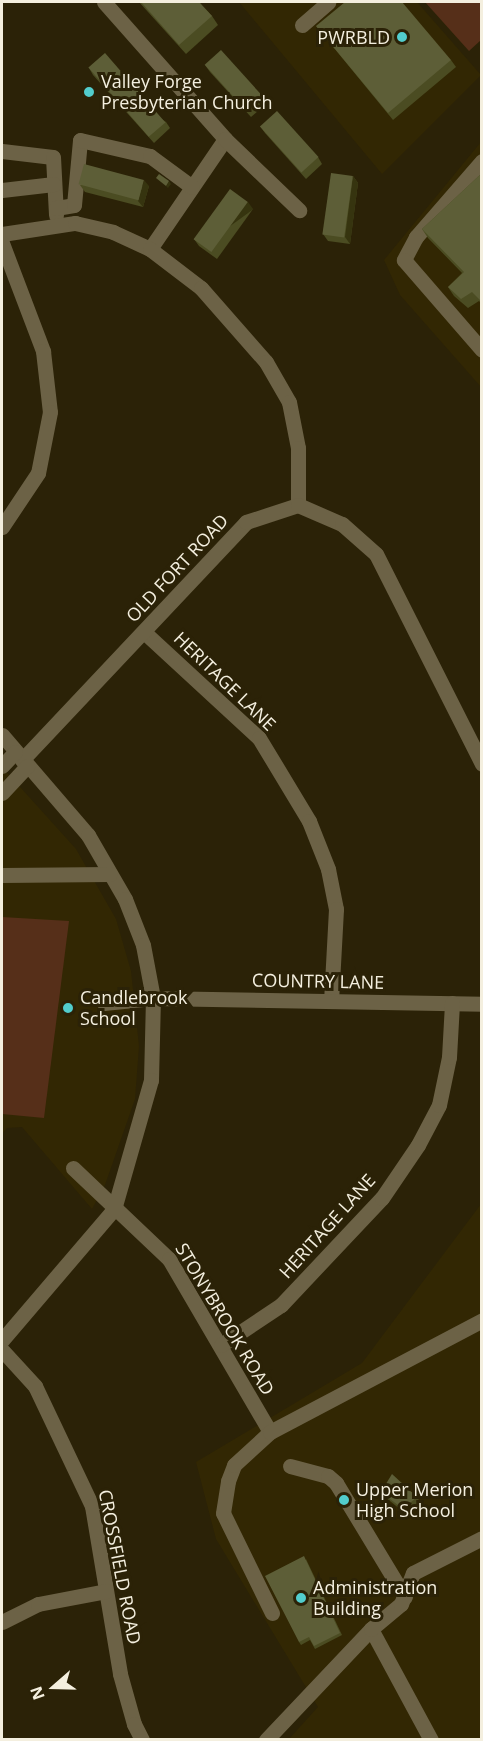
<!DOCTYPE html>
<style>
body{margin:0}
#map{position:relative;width:483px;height:1741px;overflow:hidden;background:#2b2207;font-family:"Open Sans",sans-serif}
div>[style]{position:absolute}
.built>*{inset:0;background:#322703}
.green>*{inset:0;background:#562f19}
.minor>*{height:15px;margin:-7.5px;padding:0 7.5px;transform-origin:7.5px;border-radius:7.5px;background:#6c6246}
.wall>*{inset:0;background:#4b4c22}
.shaded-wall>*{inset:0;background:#36340f;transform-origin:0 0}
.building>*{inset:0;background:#5d5e37;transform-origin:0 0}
.dots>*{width:16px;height:16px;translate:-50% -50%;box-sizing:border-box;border:3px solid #2b2207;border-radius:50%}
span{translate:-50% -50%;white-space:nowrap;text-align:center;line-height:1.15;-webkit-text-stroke:6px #2b2207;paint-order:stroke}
.poi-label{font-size:18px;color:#f4efdf}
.right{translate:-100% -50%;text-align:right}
.left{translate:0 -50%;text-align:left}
.street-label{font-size:18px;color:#f4efdf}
.frame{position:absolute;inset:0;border:3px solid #f4efdf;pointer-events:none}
.north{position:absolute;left:24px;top:1657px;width:60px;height:60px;-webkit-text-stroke:4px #2b2207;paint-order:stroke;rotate:250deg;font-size:16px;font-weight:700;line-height:24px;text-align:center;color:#f4efdf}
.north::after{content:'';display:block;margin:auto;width:21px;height:27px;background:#f4efdf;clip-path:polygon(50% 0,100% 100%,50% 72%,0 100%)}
</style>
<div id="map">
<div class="built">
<div style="clip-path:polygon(239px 2px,417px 2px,481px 75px,382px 174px)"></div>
<div style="clip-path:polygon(481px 142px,481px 387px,400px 295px,384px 260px)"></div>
<div style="clip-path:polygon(2px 767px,76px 849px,116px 919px,131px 971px,139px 1046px,135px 1099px,105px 1185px,92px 1209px,22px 1127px,7px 1128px,2px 1134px)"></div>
<div style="clip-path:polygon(481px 1204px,481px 1739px,289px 1739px,318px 1707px,216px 1539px,196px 1462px,362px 1363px)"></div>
</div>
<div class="green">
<div style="clip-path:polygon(425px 2px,481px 2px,481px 40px,469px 51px)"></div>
<div style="clip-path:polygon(2px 917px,69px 921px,44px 1118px,2px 1114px)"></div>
</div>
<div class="minor">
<div style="left:104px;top:2px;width:183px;rotate:48.5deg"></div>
<div style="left:225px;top:139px;width:133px;rotate:124.3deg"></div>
<div style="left:302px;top:25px;width:35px;rotate:-41deg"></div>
<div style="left:225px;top:139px;width:103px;rotate:43.8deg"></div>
<div style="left:2px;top:151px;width:51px;rotate:6.7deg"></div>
<div style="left:53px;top:157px;width:58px;rotate:87deg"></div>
<div style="left:482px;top:161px;width:101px;rotate:131deg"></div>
<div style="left:416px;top:237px;width:26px;rotate:118deg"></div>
<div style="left:404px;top:260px;width:119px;rotate:49.1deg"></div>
<div style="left:2px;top:190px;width:52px;rotate:-6.6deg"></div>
<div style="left:56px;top:208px;width:18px;rotate:-9deg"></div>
<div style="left:74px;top:205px;width:65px;rotate:-84.7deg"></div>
<div style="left:80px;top:140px;width:72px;rotate:12.9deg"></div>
<div style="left:150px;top:156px;width:52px;rotate:36.4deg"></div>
<div style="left:2px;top:234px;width:74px;rotate:-8.6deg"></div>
<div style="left:75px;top:223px;width:39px;rotate:13deg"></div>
<div style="left:113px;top:232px;width:41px;rotate:24.7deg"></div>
<div style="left:150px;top:249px;width:64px;rotate:37.4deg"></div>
<div style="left:201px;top:288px;width:98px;rotate:48.7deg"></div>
<div style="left:266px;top:362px;width:46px;rotate:60.1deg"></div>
<div style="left:289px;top:402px;width:47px;rotate:78.9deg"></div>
<div style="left:298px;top:448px;width:57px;rotate:90deg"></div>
<div style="left:2px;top:243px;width:116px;rotate:69.2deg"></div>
<div style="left:43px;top:351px;width:61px;rotate:83.5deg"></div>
<div style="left:50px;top:412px;width:62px;rotate:101.1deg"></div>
<div style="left:38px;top:473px;width:65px;rotate:123.7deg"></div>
<div style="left:144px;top:632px;width:156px;rotate:42.7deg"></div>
<div style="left:259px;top:738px;width:97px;rotate:58.9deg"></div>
<div style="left:309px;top:821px;width:52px;rotate:68.4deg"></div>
<div style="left:328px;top:869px;width:41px;rotate:78.7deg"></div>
<div style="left:336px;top:909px;width:91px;rotate:93.1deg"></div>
<div style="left:2px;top:735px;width:132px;rotate:49.3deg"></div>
<div style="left:88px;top:835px;width:74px;rotate:60deg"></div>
<div style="left:125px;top:899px;width:49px;rotate:68.6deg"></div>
<div style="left:143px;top:945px;width:54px;rotate:79.3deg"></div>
<div style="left:153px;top:998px;width:82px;rotate:91.4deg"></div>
<div style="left:151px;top:1080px;width:134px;rotate:106deg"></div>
<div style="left:114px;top:1209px;width:172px;rotate:130.5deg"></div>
<div style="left:22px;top:760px;width:327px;rotate:-46.7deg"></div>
<div style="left:246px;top:522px;width:55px;rotate:-18.1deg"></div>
<div style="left:298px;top:505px;width:48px;rotate:23.4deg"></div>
<div style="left:342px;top:524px;width:45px;rotate:41.4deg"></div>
<div style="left:376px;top:554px;width:235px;rotate:63.2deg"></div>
<div style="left:2px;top:766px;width:19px;rotate:-47deg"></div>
<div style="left:2px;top:793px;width:37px;rotate:-47deg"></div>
<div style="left:2px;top:875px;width:108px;rotate:-0.5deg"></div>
<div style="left:104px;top:1003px;width:49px;rotate:-5.8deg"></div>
<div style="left:153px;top:998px;width:329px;rotate:1deg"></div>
<div style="left:73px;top:1168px;width:132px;rotate:43.5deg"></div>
<div style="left:169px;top:1259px;width:200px;rotate:59.7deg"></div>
<div style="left:221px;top:1345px;width:72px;rotate:-33.7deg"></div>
<div style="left:281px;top:1305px;width:147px;rotate:-46.7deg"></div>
<div style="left:382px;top:1198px;width:64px;rotate:-55.8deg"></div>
<div style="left:418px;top:1145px;width:45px;rotate:-62.3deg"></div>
<div style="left:439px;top:1105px;width:49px;rotate:-78.2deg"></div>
<div style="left:449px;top:1057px;width:54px;rotate:-86.8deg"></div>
<div style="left:2px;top:1350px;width:49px;rotate:47.5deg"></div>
<div style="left:35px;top:1386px;width:133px;rotate:64.6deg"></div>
<div style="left:92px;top:1506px;width:170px;rotate:80.5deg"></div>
<div style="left:120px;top:1674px;width:52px;rotate:74.4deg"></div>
<div style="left:134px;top:1724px;width:18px;rotate:63deg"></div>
<div style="left:290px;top:1466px;width:39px;rotate:15deg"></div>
<div style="left:328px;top:1476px;width:11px;rotate:41deg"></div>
<div style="left:336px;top:1483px;width:133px;rotate:58.8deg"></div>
<div style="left:272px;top:1613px;width:111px;rotate:-116.1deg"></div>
<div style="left:223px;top:1513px;width:32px;rotate:-81deg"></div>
<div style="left:228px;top:1481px;width:17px;rotate:-69deg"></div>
<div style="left:234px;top:1465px;width:49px;rotate:-42.5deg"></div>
<div style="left:270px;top:1432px;width:240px;rotate:-27.8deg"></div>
<div style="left:2px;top:1622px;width:40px;rotate:-26.6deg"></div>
<div style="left:38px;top:1604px;width:69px;rotate:-10.8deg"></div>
<div style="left:371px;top:1629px;width:126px;rotate:61.6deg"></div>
<div style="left:266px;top:1740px;width:153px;rotate:-46.6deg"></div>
<div style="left:371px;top:1629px;width:39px;rotate:-40deg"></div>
<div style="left:401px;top:1604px;width:33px;rotate:-69deg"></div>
<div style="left:413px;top:1573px;width:77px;rotate:-26.9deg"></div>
</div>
<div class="wall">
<div style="clip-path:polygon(139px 2px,199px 2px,212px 16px,218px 25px,186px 54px)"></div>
<div style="clip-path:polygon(316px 26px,451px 60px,456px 67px,393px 120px)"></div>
<div style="clip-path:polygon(205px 65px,262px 96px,267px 103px,251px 117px,210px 72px)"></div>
<div style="clip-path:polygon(89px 68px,166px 122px,170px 128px,154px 143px,93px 75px)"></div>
<div style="clip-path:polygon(260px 126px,318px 157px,322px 164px,306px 179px,265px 133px)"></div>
<div style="clip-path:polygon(482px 173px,482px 304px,479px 301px,468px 308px,454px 296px,448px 287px,462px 273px,428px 238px,422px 229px)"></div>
<div style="clip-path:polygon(353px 176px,358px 183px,350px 244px,328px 241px,323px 234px)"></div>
<div style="clip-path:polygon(80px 185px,149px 186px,143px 207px,85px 192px)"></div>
<div style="clip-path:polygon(253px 209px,217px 259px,199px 246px,194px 239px)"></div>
<div style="clip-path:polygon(381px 1492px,417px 1497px,420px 1502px,406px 1514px,385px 1497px)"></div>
<div style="clip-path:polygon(306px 1559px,342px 1635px,315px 1649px,310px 1640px,301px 1645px,299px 1642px)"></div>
</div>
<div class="shaded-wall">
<div style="clip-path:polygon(353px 176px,358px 183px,350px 244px,345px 237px)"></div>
<div style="clip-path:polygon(144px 180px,149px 186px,143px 207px,138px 201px)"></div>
<div style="clip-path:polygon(169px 181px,171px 184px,168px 188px,166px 186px)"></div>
<div style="left:248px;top:202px;width:9px;height:62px;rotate:54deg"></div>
</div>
<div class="building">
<div style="clip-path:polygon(141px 2px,199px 2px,212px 16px,179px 45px)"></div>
<div style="clip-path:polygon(345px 2px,402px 2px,451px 60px,388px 113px,316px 26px)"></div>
<div style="left:221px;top:50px;width:62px;height:22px;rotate:48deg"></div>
<div style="left:105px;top:53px;width:92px;height:22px;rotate:49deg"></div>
<div style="left:277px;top:111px;width:62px;height:23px;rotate:48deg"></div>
<div style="left:84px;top:164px;width:62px;height:21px;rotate:15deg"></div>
<div style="left:331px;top:173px;width:22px;height:62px;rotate:8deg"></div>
<div style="clip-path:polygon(482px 173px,482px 302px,472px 292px,461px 299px,448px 287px,464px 272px,422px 229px)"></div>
<div style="clip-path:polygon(159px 174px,169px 181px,166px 186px,156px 178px)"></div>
<div style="left:230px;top:189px;width:22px;height:62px;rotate:36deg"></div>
<div style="clip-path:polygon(392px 1474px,417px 1497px,403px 1509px,381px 1492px)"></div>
<div style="clip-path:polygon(304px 1556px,340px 1633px,314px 1646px,309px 1637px,299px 1642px,265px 1576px)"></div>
</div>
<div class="dots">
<div style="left:402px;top:37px;background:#52cdcd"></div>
<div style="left:89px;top:92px;background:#52cdcd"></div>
<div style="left:68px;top:1008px;background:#52cdcd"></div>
<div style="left:344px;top:1500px;background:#52cdcd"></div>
<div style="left:301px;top:1598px;background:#52cdcd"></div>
</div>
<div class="poi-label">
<span class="right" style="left:390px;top:37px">PWRBLD</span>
<span class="left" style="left:101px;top:92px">Valley Forge<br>Presbyterian Church</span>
<span class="left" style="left:80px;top:1008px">Candlebrook<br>School</span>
<span class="left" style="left:356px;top:1500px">Upper Merion<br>High School</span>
<span class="left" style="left:313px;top:1598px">Administration<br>Building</span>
</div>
<div class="street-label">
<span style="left:177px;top:568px;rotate:-47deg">OLD FORT ROAD</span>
<span style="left:225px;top:681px;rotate:44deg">HERITAGE LANE</span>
<span style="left:318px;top:981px;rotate:1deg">COUNTRY LANE</span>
<span style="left:327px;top:1226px;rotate:-48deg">HERITAGE LANE</span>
<span style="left:225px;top:1319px;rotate:59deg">STONYBROOK ROAD</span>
<span style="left:120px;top:1567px;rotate:79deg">CROSSFIELD ROAD</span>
</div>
<div class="frame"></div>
<div class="north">N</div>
</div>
